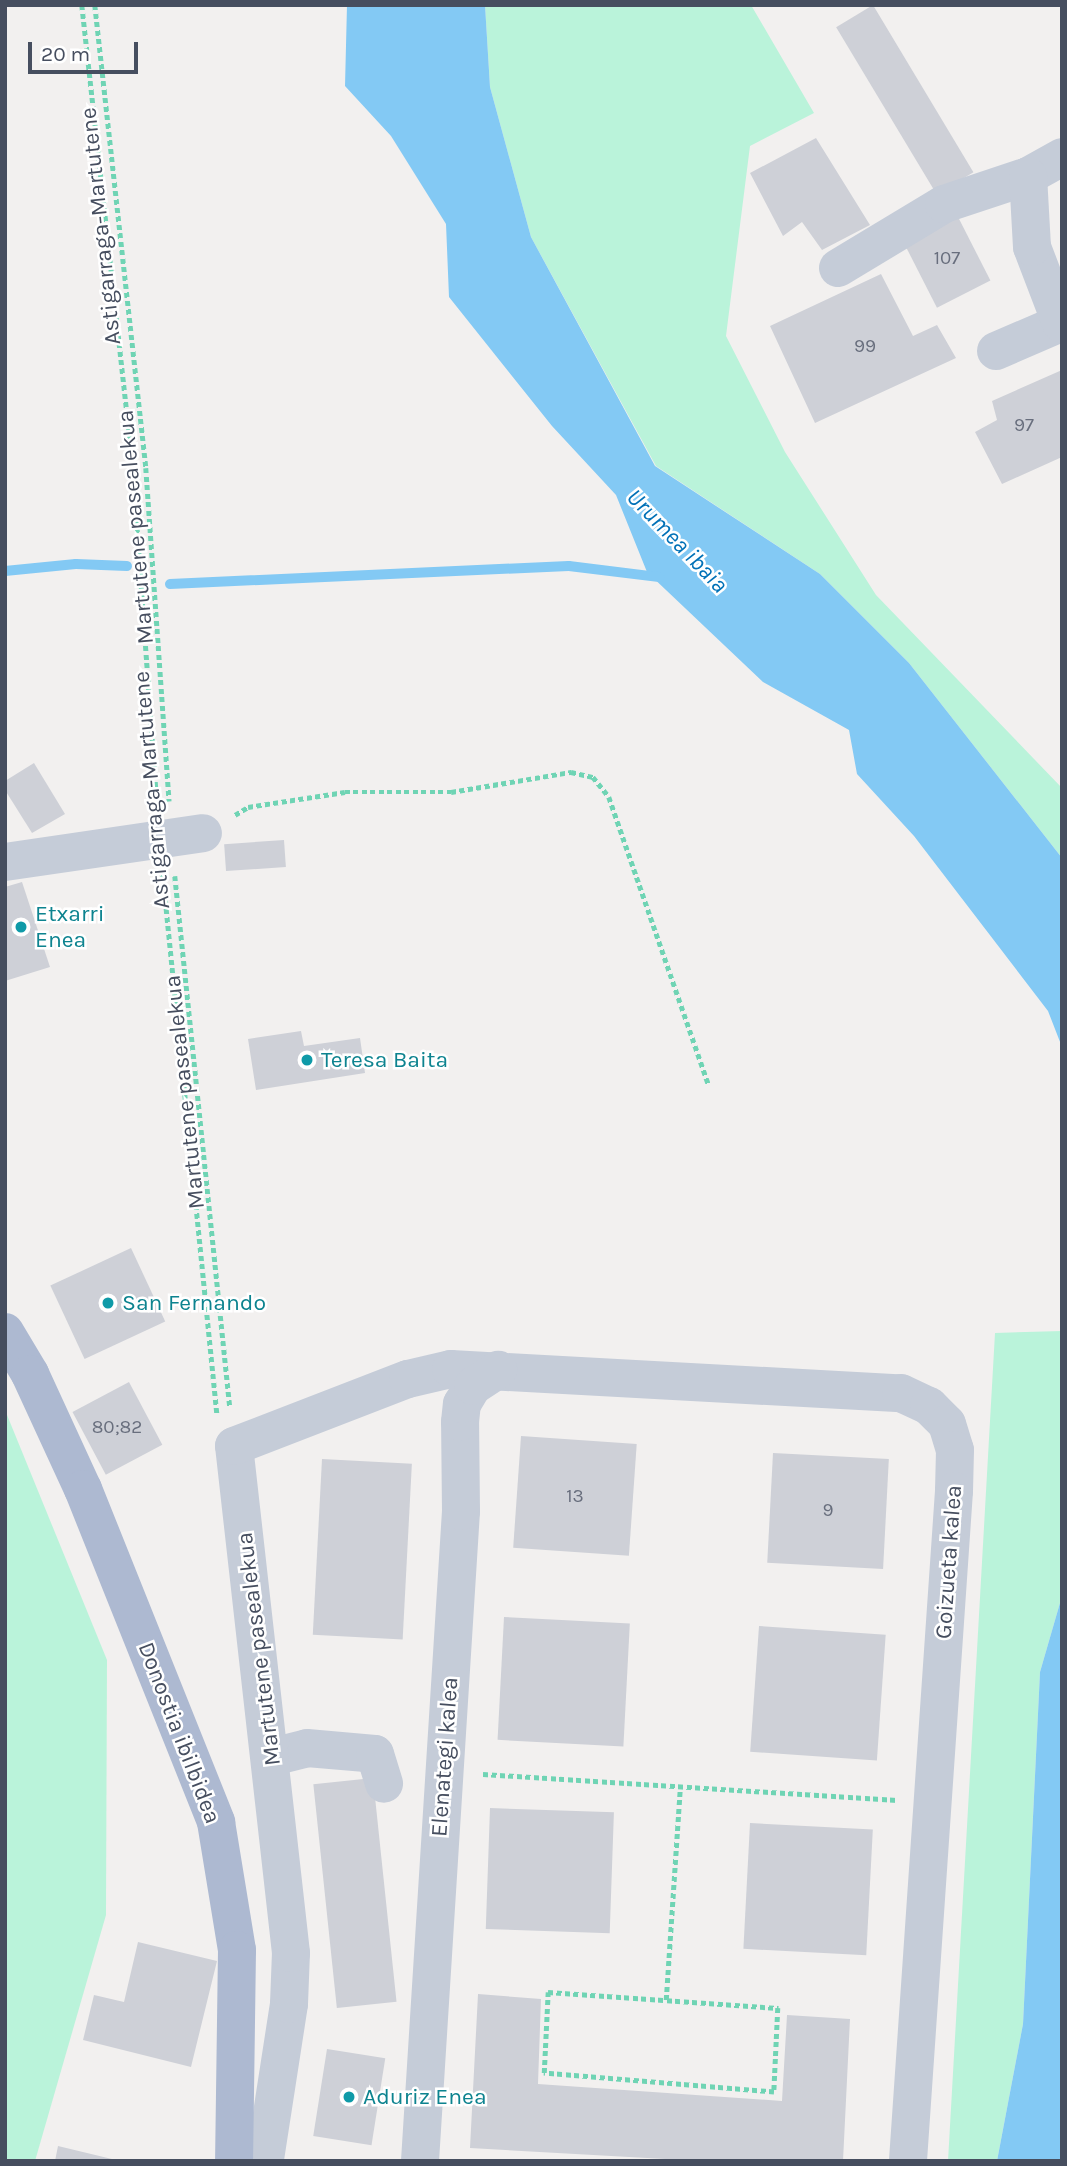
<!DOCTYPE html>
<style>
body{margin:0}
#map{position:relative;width:1067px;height:2166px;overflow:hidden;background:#f2f0ef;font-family:Karla,sans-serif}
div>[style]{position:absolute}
.green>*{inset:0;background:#baf3da}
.water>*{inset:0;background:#83c9f4}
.stream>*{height:10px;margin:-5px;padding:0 5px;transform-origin:5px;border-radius:5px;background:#83c9f4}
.building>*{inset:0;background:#ced0d7;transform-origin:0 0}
.path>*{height:4.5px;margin-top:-2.25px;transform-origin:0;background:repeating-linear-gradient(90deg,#6fd4b4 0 5px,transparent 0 8.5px)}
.minor>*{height:38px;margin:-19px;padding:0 19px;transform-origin:19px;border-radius:19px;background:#c5ccd8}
.major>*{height:38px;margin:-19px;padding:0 19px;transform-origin:19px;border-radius:19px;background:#adb9d1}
.dots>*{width:19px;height:19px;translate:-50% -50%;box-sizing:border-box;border:4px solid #fff;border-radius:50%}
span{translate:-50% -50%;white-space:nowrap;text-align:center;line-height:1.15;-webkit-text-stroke:5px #fff;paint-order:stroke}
.number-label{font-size:19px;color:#686e7d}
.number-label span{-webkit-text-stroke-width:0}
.street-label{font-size:23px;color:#464e5f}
.culture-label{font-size:23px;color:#0d838f}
.left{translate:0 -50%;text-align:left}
.water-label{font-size:24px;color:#0071b7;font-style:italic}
.frame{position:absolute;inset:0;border:7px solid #464e5f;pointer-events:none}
.scale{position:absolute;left:28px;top:42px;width:110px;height:32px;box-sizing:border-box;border:4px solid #464e5f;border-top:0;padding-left:9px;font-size:21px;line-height:24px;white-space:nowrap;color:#464e5f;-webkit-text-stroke:5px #fff;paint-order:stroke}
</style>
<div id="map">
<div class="green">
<div style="clip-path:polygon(485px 5px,751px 5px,814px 113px,750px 146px,726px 336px,785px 452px,876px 595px,1062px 788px,1062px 858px,909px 663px,820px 574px,656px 466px,531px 237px,490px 87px)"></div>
<div style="clip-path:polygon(1062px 1331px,1062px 1596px,1040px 1672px,1023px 2024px,997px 2161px,948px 2161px,995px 1333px)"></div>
<div style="clip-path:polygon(5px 1410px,107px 1660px,106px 1915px,35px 2161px,5px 2161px)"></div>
</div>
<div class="water">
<div style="clip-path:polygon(347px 5px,485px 5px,490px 87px,531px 237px,655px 466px,820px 574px,909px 663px,1062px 858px,1062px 1047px,1048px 1011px,914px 836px,857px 774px,849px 730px,763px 682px,647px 572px,616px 495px,552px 426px,449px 297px,446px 224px,391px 136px,345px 86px)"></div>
<div style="clip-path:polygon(1062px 1596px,1062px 2161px,997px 2161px,1023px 2024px,1040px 1672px)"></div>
</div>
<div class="stream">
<div style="left:5px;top:571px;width:71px;rotate:-5.6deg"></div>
<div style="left:76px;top:564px;width:51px;rotate:2.2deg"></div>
<div style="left:170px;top:584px;width:399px;rotate:-2.6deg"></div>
<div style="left:569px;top:566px;width:91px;rotate:7deg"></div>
</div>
<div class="building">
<div style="left:873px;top:5px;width:195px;height:43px;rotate:59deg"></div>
<div style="clip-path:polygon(816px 138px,870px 225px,822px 250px,802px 222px,783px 236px,750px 173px)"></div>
<div style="left:955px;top:211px;width:78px;height:60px;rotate:63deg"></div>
<div style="clip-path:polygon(881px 274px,913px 336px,937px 325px,956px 358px,815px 423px,770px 326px)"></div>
<div style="clip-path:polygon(1062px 370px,1062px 457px,1002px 484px,975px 432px,997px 420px,992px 401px)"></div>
<div style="clip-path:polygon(34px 763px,65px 814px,32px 833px,5px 790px,5px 781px)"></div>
<div style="left:284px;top:840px;width:27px;height:60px;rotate:86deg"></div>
<div style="clip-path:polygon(22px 882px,50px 967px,5px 981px,5px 887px)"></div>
<div style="clip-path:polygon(301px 1031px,304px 1046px,360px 1038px,365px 1073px,256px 1090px,248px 1039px)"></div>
<div style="left:131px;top:1248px;width:81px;height:89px;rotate:65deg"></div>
<div style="left:129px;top:1382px;width:71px;height:64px;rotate:62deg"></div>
<div style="left:521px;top:1436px;width:116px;height:112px;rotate:4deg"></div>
<div style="left:773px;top:1453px;width:116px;height:110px;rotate:3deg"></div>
<div style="left:322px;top:1459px;width:90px;height:176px;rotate:3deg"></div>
<div style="left:504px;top:1617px;width:126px;height:123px;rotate:3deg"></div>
<div style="left:759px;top:1626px;width:127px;height:126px;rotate:4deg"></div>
<div style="left:373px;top:1778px;width:225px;height:60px;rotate:84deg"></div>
<div style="left:490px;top:1808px;width:124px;height:121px;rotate:2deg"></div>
<div style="left:750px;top:1823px;width:123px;height:126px;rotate:3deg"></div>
<div style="clip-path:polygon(138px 1942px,217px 1961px,191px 2067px,83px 2040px,94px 1995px,124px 2002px)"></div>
<div style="clip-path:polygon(478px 1994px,541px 1999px,538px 2084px,782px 2101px,787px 2015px,850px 2019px,843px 2161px,701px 2161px,470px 2148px)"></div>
<div style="left:327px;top:2049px;width:59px;height:88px;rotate:9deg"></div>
<div style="clip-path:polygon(58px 2146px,116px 2160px,115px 2161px,55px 2161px)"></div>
</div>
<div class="path">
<div style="left:82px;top:5px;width:466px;rotate:83.7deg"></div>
<div style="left:133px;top:468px;width:337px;rotate:85.9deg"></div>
<div style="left:95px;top:5px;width:466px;rotate:83.7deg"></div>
<div style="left:146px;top:468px;width:334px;rotate:86deg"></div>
<div style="left:235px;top:815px;width:15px;rotate:-32deg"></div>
<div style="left:248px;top:807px;width:98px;rotate:-8.8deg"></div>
<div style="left:345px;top:792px;width:106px"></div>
<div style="left:451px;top:792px;width:122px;rotate:-9.5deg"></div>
<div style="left:571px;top:772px;width:23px;rotate:13deg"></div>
<div style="left:593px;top:777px;width:26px;rotate:51deg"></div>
<div style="left:609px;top:797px;width:303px;rotate:70.9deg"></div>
<div style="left:163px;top:875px;width:541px;rotate:84.27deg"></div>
<div style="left:175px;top:876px;width:534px;rotate:84.09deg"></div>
<div style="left:483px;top:1774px;width:415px;rotate:3.6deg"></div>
<div style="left:548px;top:1992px;width:231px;rotate:4deg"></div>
<div style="left:778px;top:2008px;width:84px;rotate:92.7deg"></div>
<div style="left:774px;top:2092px;width:231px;rotate:-175.3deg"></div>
<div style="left:544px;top:2073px;width:81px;rotate:-87.2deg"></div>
<div style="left:666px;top:2000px;width:211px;rotate:-86.2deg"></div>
</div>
<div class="minor">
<div style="left:838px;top:268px;width:124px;rotate:-31.1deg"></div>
<div style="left:944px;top:204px;width:89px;rotate:-18.4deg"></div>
<div style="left:1028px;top:176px;width:39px;rotate:-29deg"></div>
<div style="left:996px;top:351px;width:71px;rotate:-23.3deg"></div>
<div style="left:1061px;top:323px;width:81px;rotate:-110.9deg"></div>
<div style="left:1032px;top:247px;width:71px;rotate:-93.2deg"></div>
<div style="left:5px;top:862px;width:200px;rotate:-8.3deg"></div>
<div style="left:272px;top:1757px;width:36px;rotate:-14deg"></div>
<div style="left:307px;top:1748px;width:68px;rotate:5deg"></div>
<div style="left:375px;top:1754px;width:31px;rotate:73deg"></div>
<div style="left:265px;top:2159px;width:157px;rotate:-81.2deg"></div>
<div style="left:289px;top:2004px;width:51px;rotate:-87.8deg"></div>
<div style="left:291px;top:1953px;width:510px;rotate:-96.41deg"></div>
<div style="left:234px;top:1446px;width:186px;rotate:-21.1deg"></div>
<div style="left:408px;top:1379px;width:44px;rotate:-13.1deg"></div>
<div style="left:451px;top:1369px;width:451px;rotate:3.1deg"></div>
<div style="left:901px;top:1393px;width:31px;rotate:25deg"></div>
<div style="left:929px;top:1406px;width:25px;rotate:45deg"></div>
<div style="left:947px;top:1424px;width:27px;rotate:73deg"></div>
<div style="left:955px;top:1450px;width:41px;rotate:91.4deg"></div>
<div style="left:954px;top:1491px;width:672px;rotate:93.93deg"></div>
<div style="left:420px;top:2161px;width:651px;rotate:-86.39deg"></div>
<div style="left:461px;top:1511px;width:89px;rotate:-90.6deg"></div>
<div style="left:460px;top:1422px;width:18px;rotate:-84deg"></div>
<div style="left:462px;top:1404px;width:21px;rotate:-59deg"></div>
<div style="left:473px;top:1386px;width:30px;rotate:-33deg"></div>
</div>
<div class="major">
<div style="left:5px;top:1332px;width:49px;rotate:59.2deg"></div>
<div style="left:30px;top:1374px;width:127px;rotate:65.3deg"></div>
<div style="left:83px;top:1489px;width:359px;rotate:68.2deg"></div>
<div style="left:216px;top:1822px;width:130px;rotate:80.7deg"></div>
<div style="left:237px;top:1950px;width:211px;rotate:90.8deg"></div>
</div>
<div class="dots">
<div style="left:21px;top:927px;background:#0f9aa8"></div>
<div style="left:307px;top:1060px;background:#0f9aa8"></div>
<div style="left:108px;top:1303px;background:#0f9aa8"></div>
<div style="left:349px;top:2097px;background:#0f9aa8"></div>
</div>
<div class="number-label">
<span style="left:947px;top:259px">107</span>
<span style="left:865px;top:347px">99</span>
<span style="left:1024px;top:426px">97</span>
<span style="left:117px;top:1428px">80;82</span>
<span style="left:575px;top:1497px">13</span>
<span style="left:828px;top:1511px">9</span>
</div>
<div class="street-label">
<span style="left:101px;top:226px;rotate:-96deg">Astigarraga-Martutene</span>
<span style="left:136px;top:527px;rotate:-95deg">Martutene pasealekua</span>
<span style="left:152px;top:790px;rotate:-95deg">Astigarraga-Martutene</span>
<span style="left:185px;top:1092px;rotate:-96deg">Martutene pasealekua</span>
<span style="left:949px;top:1562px;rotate:-86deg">Goizueta kalea</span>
<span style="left:259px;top:1649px;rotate:-97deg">Martutene pasealekua</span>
<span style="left:179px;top:1733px;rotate:69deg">Donostia ibilbidea</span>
<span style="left:445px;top:1757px;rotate:-86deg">Elenategi kalea</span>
</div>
<div class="culture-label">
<span class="left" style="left:35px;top:927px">Etxarri<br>Enea</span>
<span class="left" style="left:321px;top:1060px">Teresa Baita</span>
<span class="left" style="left:122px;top:1303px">San Fernando</span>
<span class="left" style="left:363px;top:2097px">Aduriz Enea</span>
</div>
<div class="water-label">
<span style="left:677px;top:541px;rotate:46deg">Urumea ibaia</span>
</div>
<div class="frame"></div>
<div class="scale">20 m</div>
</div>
